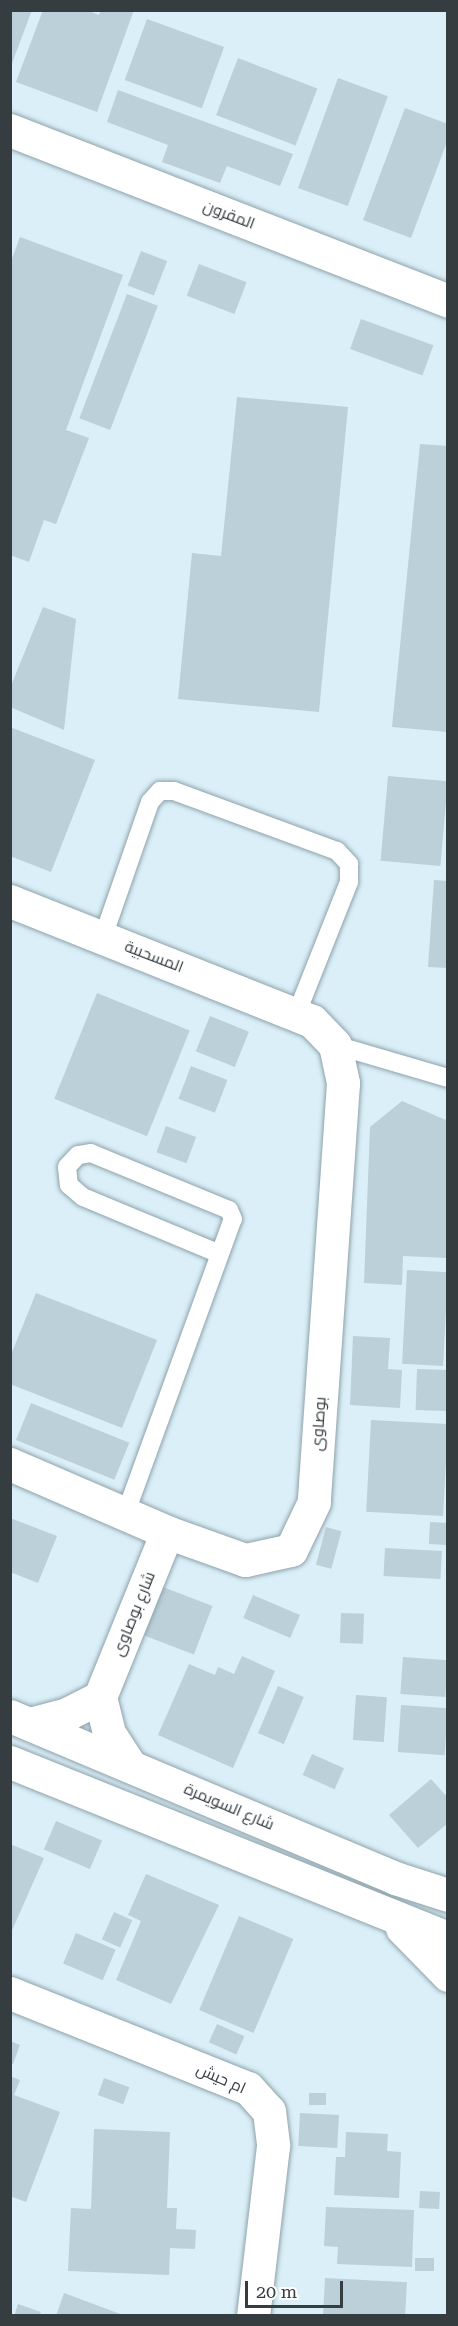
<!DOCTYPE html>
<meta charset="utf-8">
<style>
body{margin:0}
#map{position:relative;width:458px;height:2326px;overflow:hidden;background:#daeff8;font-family:"Roboto Serif",Cairo,serif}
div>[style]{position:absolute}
.building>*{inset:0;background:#bbd0d9;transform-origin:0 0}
.roads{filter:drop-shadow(0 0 2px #8ea2aa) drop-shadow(0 0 2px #8ea2aa)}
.lane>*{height:18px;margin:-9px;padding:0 9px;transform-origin:9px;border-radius:9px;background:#fff}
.street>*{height:33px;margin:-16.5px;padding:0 16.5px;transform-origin:16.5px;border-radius:16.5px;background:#fff}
.secondary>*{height:33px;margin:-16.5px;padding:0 16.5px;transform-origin:16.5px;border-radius:16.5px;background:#fff}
span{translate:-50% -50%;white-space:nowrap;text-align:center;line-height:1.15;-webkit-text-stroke:6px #fff;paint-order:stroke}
.street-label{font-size:16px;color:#353d41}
.frame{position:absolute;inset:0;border:12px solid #353d41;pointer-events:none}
.scale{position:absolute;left:245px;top:2281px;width:98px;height:27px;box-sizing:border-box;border:3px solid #353d41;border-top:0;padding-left:8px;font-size:18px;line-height:21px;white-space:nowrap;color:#353d41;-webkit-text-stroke:4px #fff;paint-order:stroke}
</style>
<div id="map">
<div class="building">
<div style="clip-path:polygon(10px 10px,32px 10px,11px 66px,10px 66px)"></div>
<div style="clip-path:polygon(43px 10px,86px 10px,99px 15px,101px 10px,134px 10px,97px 112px,16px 82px)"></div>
<div style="left:147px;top:19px;width:82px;height:65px;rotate:20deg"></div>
<div style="left:238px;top:58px;width:85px;height:61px;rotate:21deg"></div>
<div style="left:338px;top:78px;width:53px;height:117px;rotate:20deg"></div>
<div style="clip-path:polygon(118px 90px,293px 154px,280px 186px,227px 166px,220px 183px,162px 162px,168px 145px,107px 122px)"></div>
<div style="clip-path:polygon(405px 108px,448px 124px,448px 139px,411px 238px,363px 220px)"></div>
<div style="clip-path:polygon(20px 237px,123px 275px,66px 430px,89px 438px,56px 524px,44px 520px,29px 562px,10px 555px,10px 264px)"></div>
<div style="left:141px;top:251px;width:28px;height:37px;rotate:21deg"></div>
<div style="left:199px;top:264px;width:51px;height:34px;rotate:21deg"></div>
<div style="left:127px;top:294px;width:33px;height:133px;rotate:21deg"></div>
<div style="left:361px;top:319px;width:77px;height:32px;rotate:20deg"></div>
<div style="clip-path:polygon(237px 397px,348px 407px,319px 712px,178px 699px,192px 553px,221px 556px)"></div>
<div style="clip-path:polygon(420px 444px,448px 446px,448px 732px,392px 727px)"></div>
<div style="clip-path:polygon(43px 607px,76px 619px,64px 730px,10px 707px,10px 688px)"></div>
<div style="clip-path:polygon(10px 727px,95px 760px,51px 872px,10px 856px)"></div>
<div style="left:388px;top:776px;width:60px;height:85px;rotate:5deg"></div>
<div style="clip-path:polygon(434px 880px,448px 881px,448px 968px,428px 967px)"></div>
<div style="left:97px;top:993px;width:100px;height:114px;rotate:22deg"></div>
<div style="left:210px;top:1016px;width:42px;height:38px;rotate:22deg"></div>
<div style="left:191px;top:1066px;width:39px;height:35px;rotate:21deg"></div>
<div style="clip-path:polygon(402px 1101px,448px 1121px,448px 1258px,403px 1256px,402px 1285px,364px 1283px,370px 1127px)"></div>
<div style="left:166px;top:1126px;width:32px;height:28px;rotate:20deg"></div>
<div style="left:407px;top:1270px;width:41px;height:94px;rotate:3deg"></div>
<div style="clip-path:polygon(36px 1293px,157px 1340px,122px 1428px,10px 1384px,10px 1357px)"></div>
<div style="clip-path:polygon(353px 1336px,390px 1338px,388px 1369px,402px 1370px,400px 1408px,350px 1405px)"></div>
<div style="left:417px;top:1369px;width:31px;height:41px;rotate:2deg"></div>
<div style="left:31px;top:1403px;width:106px;height:40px;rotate:22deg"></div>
<div style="left:371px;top:1420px;width:77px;height:92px;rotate:3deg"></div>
<div style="clip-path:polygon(10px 1518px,57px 1536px,38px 1583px,10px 1572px)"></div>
<div style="left:430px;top:1522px;width:18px;height:22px;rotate:3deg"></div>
<div style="left:326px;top:1527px;width:16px;height:39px;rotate:15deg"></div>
<div style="left:385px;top:1548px;width:57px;height:28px;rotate:3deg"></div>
<div style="left:163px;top:1587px;width:53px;height:52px;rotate:21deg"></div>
<div style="left:253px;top:1595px;width:51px;height:25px;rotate:23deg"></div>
<div style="left:341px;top:1613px;width:23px;height:30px;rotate:2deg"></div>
<div style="clip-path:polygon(242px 1656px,275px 1671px,233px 1768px,158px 1735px,189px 1664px,215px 1675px,218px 1667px,234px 1674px)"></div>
<div style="left:403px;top:1657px;width:45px;height:37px;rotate:4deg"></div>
<div style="left:278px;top:1686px;width:28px;height:51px;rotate:23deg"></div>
<div style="left:356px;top:1695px;width:31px;height:45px;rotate:4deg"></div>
<div style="left:401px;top:1705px;width:47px;height:47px;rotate:4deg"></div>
<div style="left:312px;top:1754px;width:35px;height:23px;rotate:24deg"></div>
<div style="clip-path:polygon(431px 1779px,448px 1798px,448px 1823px,418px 1848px,389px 1815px)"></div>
<div style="left:56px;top:1821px;width:50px;height:31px;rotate:23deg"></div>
<div style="clip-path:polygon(10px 1844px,44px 1858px,10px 1935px)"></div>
<div style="clip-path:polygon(146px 1874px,219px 1905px,171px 2004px,116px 1980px,141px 1921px,128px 1915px)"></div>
<div style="left:114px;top:1912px;width:20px;height:30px;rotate:24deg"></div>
<div style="left:239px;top:1916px;width:59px;height:102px;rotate:23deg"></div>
<div style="left:76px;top:1933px;width:43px;height:33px;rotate:23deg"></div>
<div style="left:217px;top:2024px;width:30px;height:20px;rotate:24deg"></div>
<div style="clip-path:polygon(10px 2041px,20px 2045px,13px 2064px,10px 2063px)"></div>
<div style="clip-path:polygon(10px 2076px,20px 2080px,14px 2095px,60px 2112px,26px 2202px,10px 2196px)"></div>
<div style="left:104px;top:2078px;width:27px;height:18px;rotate:20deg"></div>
<div style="left:309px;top:2093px;width:17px;height:12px"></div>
<div style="left:300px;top:2113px;width:39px;height:33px;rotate:3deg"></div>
<div style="clip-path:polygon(94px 2129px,170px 2132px,167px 2208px,177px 2208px,176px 2229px,196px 2230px,195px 2249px,170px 2248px,169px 2275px,68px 2271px,71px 2208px,91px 2209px)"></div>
<div style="clip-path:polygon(346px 2132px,388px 2134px,387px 2151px,401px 2152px,399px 2198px,334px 2195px,336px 2157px,345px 2157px)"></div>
<div style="left:420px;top:2191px;width:20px;height:17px;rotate:3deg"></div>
<div style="clip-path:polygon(326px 2207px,414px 2210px,412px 2267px,337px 2264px,338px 2247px,324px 2246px)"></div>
<div style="left:415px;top:2258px;width:19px;height:13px"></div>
<div style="left:325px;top:2278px;width:82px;height:38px;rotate:3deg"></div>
<div style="clip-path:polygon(64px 2293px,123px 2315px,123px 2316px,56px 2316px)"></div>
<div style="clip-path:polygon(18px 2304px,41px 2312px,39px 2316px,14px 2316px)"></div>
</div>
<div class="roads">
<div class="lane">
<div style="left:103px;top:937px;width:143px;rotate:-70.8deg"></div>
<div style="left:150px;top:802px;width:15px;rotate:-48deg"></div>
<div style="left:160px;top:791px;width:14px"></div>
<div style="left:174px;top:791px;width:174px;rotate:20.2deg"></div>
<div style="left:337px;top:851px;width:18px;rotate:47deg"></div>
<div style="left:349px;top:864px;width:18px;rotate:90deg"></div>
<div style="left:349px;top:882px;width:141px;rotate:111.7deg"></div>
<div style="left:335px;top:1045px;width:118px;rotate:16.3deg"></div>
<div style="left:125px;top:1515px;width:315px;rotate:-70deg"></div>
<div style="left:233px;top:1219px;width:10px;rotate:-114deg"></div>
<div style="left:229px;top:1210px;width:149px;rotate:-157.6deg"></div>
<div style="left:91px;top:1153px;width:13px;rotate:171deg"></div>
<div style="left:78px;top:1155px;width:16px;rotate:133deg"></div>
<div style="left:67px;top:1167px;width:18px;rotate:84deg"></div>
<div style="left:69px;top:1185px;width:18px;rotate:41deg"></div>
<div style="left:83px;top:1197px;width:148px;rotate:22.6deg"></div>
</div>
<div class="street">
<div style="left:10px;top:130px;width:470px;rotate:21.3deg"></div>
<div style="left:10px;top:901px;width:325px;rotate:21.7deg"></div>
<div style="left:312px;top:1021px;width:33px;rotate:46deg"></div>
<div style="left:335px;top:1045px;width:39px;rotate:78deg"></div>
<div style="left:343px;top:1083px;width:420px;rotate:94deg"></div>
<div style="left:314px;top:1502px;width:53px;rotate:115.6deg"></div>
<div style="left:291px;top:1550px;width:47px;rotate:167.7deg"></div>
<div style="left:245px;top:1560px;width:83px;rotate:-160.3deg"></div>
<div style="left:167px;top:1532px;width:171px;rotate:-156.6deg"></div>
<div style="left:30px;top:1724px;width:38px;rotate:-15deg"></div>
<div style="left:67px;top:1714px;width:37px;rotate:-27deg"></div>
<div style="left:129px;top:1764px;width:37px;rotate:-123deg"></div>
<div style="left:109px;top:1733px;width:37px;rotate:-104deg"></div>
<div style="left:100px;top:1697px;width:178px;rotate:-67.9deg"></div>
<div style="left:10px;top:1993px;width:256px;rotate:21.8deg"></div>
<div style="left:248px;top:2088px;width:31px;rotate:48deg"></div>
<div style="left:269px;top:2111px;width:35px;rotate:83deg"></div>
<div style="left:273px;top:2146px;width:171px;rotate:96.7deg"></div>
</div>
<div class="secondary">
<div style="left:10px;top:1716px;width:418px;rotate:22.8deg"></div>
<div style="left:395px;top:1878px;width:56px;rotate:17.8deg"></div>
<div style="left:10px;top:1762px;width:472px;rotate:21.9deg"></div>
<div style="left:402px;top:1928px;width:66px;rotate:45.6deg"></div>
</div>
</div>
<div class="street-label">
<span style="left:229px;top:215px;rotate:21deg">المقرون</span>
<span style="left:154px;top:957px;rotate:21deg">المسحبية</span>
<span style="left:319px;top:1424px;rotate:-86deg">بوصاوى</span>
<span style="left:134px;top:1614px;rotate:-68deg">شارع بوصاوى</span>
<span style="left:229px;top:1807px;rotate:23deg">شارع السويمرة</span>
<span style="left:221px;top:2079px;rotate:24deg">ام حيش</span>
</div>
<div class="frame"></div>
<div class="scale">20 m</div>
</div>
